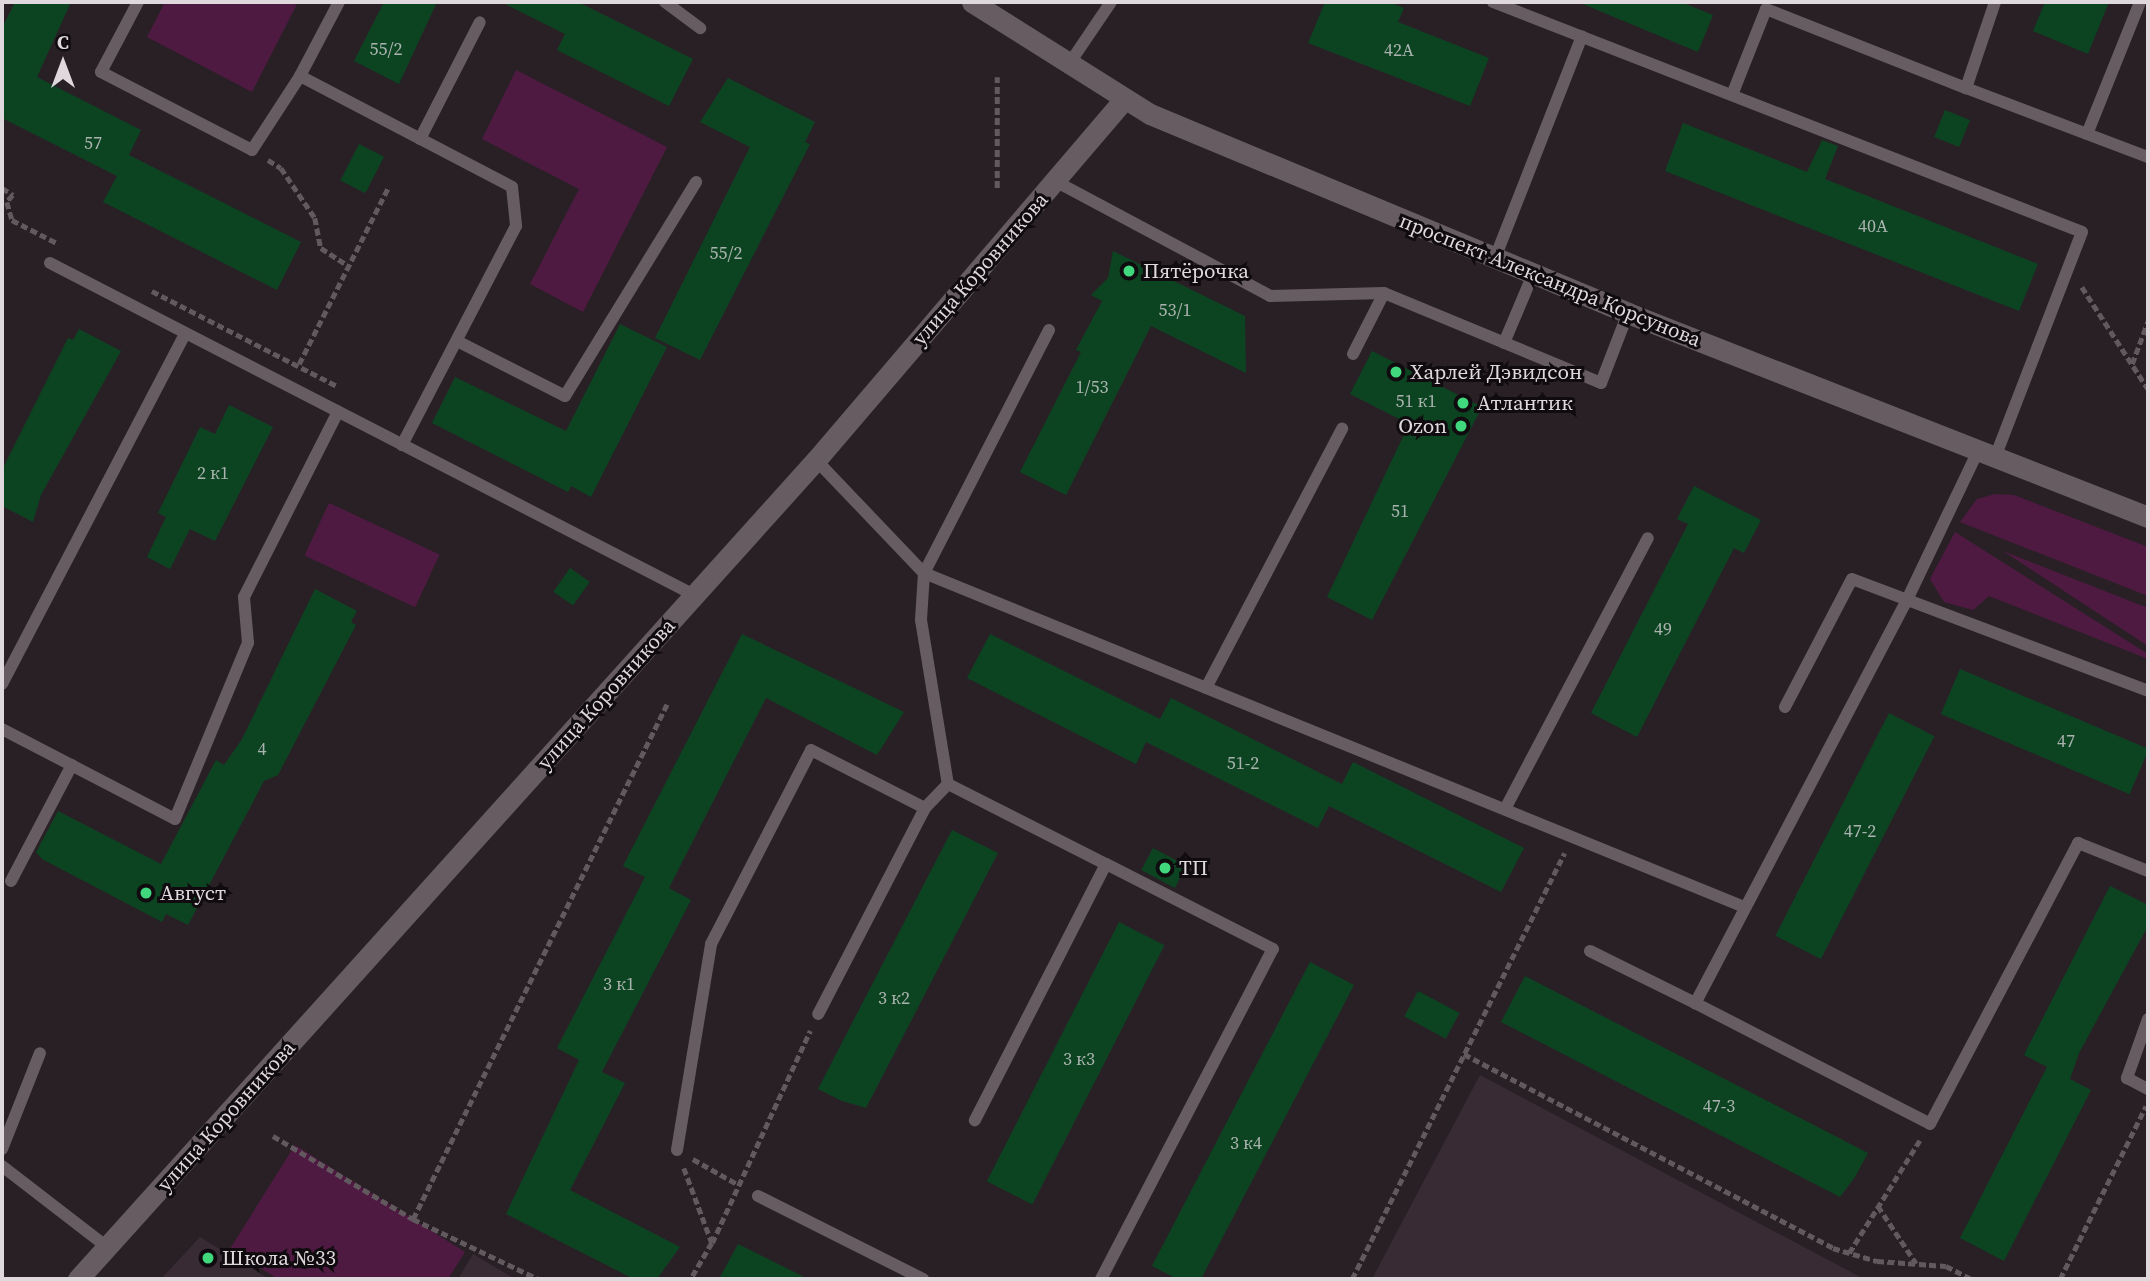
<!DOCTYPE html>
<meta charset="utf-8">
<style>
body{margin:0}
#map{position:relative;width:2150px;height:1281px;overflow:hidden;background:#292026;font-family:"Source Serif 4",serif}
div>[style]{position:absolute}
.built>*{inset:0;background:#392b34}
.green>*{inset:0;background:#4f1a41;transform-origin:0 0}
.building>*{inset:0;background:#0c4422;transform-origin:0 0}
.path>*{height:4.5px;margin-top:-2.25px;transform-origin:0;background:repeating-linear-gradient(90deg,#62595f 0 7px,transparent 0 10.5px)}
.lane>*{height:12px;margin:-6px;padding:0 6px;transform-origin:6px;border-radius:6px;background:#665c62}
.secondary>*{height:21px;margin:-10.5px;padding:0 10.5px;transform-origin:10.5px;border-radius:10.5px;background:#665c62}
.dots>*{width:19px;height:19px;translate:-50% -50%;box-sizing:border-box;border:4px solid #0f0b0e;border-radius:50%}
span{translate:-50% -50%;white-space:nowrap;text-align:center;line-height:1.15;-webkit-text-stroke:6px #0f0b0e;paint-order:stroke}
.number-label{font-size:18px;color:#aab3ae}
.number-label span{-webkit-text-stroke-width:0}
.street-label{font-size:21px;color:#dfd8dc}
.poi-label{font-size:21px;color:#dfd8dc}
.left{translate:0 -50%;text-align:left}
.right{translate:-100% -50%;text-align:right}
.frame{position:absolute;inset:0;border:4px solid #dfd8dc;pointer-events:none}
.north{position:absolute;left:28px;top:28px;width:70px;height:70px;-webkit-text-stroke:5px #0f0b0e;paint-order:stroke;rotate:0deg;font-size:19px;font-weight:700;line-height:28px;text-align:center;color:#dfd8dc}
.north::after{content:'';display:block;margin:auto;width:24px;height:32px;background:#dfd8dc;clip-path:polygon(50% 0,100% 100%,50% 72%,0 100%)}
</style>
<div id="map">
<div class="built">
<div style="clip-path:polygon(1480px 1075px,1864px 1279px,1372px 1279px)"></div>
<div style="clip-path:polygon(200px 1237px,269px 1279px,161px 1279px)"></div>
<div style="clip-path:polygon(473px 1254px,515px 1279px,458px 1279px)"></div>
</div>
<div class="green">
<div style="clip-path:polygon(165px 2px,298px 2px,252px 92px,147px 37px)"></div>
<div style="clip-path:polygon(516px 70px,667px 147px,583px 312px,530px 284px,579px 189px,482px 139px)"></div>
<div style="clip-path:polygon(1995px 494px,2014px 495px,2148px 547px,2148px 596px,1960px 522px,1977px 499px)"></div>
<div style="left:329px;top:503px;width:122px;height:58px;rotate:25deg"></div>
<div style="clip-path:polygon(1955px 532px,2148px 654px,2148px 659px,1989px 596px,1973px 610px,1944px 602px,1930px 579px)"></div>
<div style="clip-path:polygon(2003px 551px,2148px 608px,2148px 646px)"></div>
<div style="clip-path:polygon(295px 1145px,465px 1252px,448px 1279px,278px 1279px,230px 1249px)"></div>
</div>
<div class="building">
<div style="clip-path:polygon(15px 2px,71px 2px,37px 77px,141px 130px,129px 155px,301px 242px,277px 290px,103px 202px,117px 176px,2px 118px,2px 28px)"></div>
<div style="clip-path:polygon(384px 2px,437px 2px,399px 84px,354px 61px)"></div>
<div style="clip-path:polygon(501px 2px,578px 2px,693px 59px,669px 106px,557px 50px,565px 34px)"></div>
<div style="clip-path:polygon(1325px 2px,1389px 2px,1404px 8px,1398px 22px,1489px 58px,1470px 106px,1308px 43px)"></div>
<div style="clip-path:polygon(1578px 2px,1681px 2px,1713px 15px,1698px 52px)"></div>
<div style="clip-path:polygon(2045px 2px,2109px 2px,2088px 54px,2033px 31px)"></div>
<div style="clip-path:polygon(728px 78px,815px 122px,805px 142px,810px 144px,700px 360px,655px 338px,750px 147px,700px 122px)"></div>
<div style="left:1945px;top:110px;width:27px;height:29px;rotate:22deg"></div>
<div style="clip-path:polygon(1683px 123px,1807px 172px,1822px 140px,1838px 146px,1825px 179px,2038px 264px,2019px 311px,1665px 171px)"></div>
<div style="left:359px;top:144px;width:28px;height:41px;rotate:27deg"></div>
<div style="clip-path:polygon(1113px 251px,1245px 316px,1246px 373px,1151px 326px,1066px 495px,1020px 472px,1081px 352px,1076px 350px,1102px 301px,1091px 295px,1108px 278px)"></div>
<div style="clip-path:polygon(620px 324px,667px 347px,591px 497px,571px 486px,568px 492px,432px 423px,455px 377px,566px 431px)"></div>
<div style="clip-path:polygon(79px 329px,121px 351px,41px 495px,33px 522px,2px 506px,2px 470px,68px 338px,73px 340px)"></div>
<div style="clip-path:polygon(1372px 351px,1482px 407px,1372px 620px,1327px 597px,1409px 424px,1350px 394px)"></div>
<div style="clip-path:polygon(229px 405px,273px 427px,215px 541px,190px 529px,170px 569px,147px 557px,166px 517px,158px 513px,200px 427px,215px 434px)"></div>
<div style="clip-path:polygon(1694px 486px,1761px 520px,1744px 553px,1734px 548px,1637px 737px,1591px 713px,1688px 524px,1677px 519px)"></div>
<div style="left:570px;top:568px;width:24px;height:29px;rotate:35deg"></div>
<div style="clip-path:polygon(315px 589px,357px 611px,351px 622px,356px 625px,278px 775px,264px 781px,188px 925px,166px 914px,162px 922px,42px 859px,36px 852px,58px 811px,161px 864px,216px 760px,224px 765px,242px 739px)"></div>
<div style="clip-path:polygon(742px 634px,904px 712px,877px 755px,766px 698px,669px 888px,691px 900px,602px 1072px,625px 1083px,570px 1190px,680px 1247px,657px 1279px,634px 1279px,506px 1214px,579px 1060px,557px 1048px,645px 877px,623px 866px)"></div>
<div style="clip-path:polygon(990px 634px,1160px 719px,1171px 698px,1342px 784px,1353px 762px,1524px 848px,1501px 892px,1329px 806px,1318px 828px,1146px 742px,1136px 764px,967px 678px)"></div>
<div style="left:1960px;top:669px;width:205px;height:49px;rotate:23deg"></div>
<div style="left:1889px;top:713px;width:51px;height:250px;rotate:27deg"></div>
<div style="clip-path:polygon(952px 830px,998px 853px,866px 1108px,842px 1101px,818px 1089px)"></div>
<div style="left:1153px;top:848px;width:38px;height:25px;rotate:28deg"></div>
<div style="clip-path:polygon(2110px 886px,2148px 905px,2148px 926px,2079px 1053px,2070px 1079px,2091px 1090px,2004px 1261px,1960px 1238px,2047px 1067px,2024px 1055px)"></div>
<div style="left:1119px;top:922px;width:51px;height:291px;rotate:27deg"></div>
<div style="clip-path:polygon(1310px 962px,1354px 985px,1201px 1279px,1177px 1279px,1152px 1266px)"></div>
<div style="clip-path:polygon(1525px 976px,1868px 1153px,1855px 1177px,1840px 1197px,1501px 1022px)"></div>
<div style="left:1418px;top:991px;width:47px;height:29px;rotate:28deg"></div>
<div style="clip-path:polygon(738px 1244px,808px 1279px,719px 1279px)"></div>
</div>
<div class="path">
<div style="left:268px;top:160px;width:15px;rotate:32deg"></div>
<div style="left:281px;top:168px;width:60px;rotate:55.8deg"></div>
<div style="left:315px;top:218px;width:31px;rotate:79deg"></div>
<div style="left:321px;top:248px;width:31px;rotate:33deg"></div>
<div style="left:2px;top:188px;width:13px;rotate:32deg"></div>
<div style="left:13px;top:195px;width:9px;rotate:131deg"></div>
<div style="left:7px;top:202px;width:19px;rotate:74deg"></div>
<div style="left:12px;top:220px;width:51px;rotate:27.1deg"></div>
<div style="left:997px;top:188px;width:111px;rotate:-90deg"></div>
<div style="left:2082px;top:287px;width:121px;rotate:57.1deg"></div>
<div style="left:152px;top:291px;width:208px;rotate:27.2deg"></div>
<div style="left:299px;top:364px;width:197px;rotate:-63.2deg"></div>
<div style="left:2132px;top:364px;width:46px;rotate:-69.6deg"></div>
<div style="left:1464px;top:1054px;width:417px;rotate:27.7deg"></div>
<div style="left:1833px;top:1248px;width:46px;rotate:16.5deg"></div>
<div style="left:1877px;top:1261px;width:69px;rotate:4.1deg"></div>
<div style="left:1946px;top:1266px;width:29px;rotate:27deg"></div>
<div style="left:273px;top:1136px;width:163px;rotate:30.7deg"></div>
<div style="left:413px;top:1219px;width:139px;rotate:25.6deg"></div>
<div style="left:693px;top:1159px;width:51px;rotate:29.6deg"></div>
<div style="left:684px;top:1168px;width:80px;rotate:69.5deg"></div>
<div style="left:712px;top:1243px;width:42px;rotate:120.3deg"></div>
<div style="left:1878px;top:1206px;width:69px;rotate:56.3deg"></div>
<div style="left:413px;top:1219px;width:574px;rotate:-63.75deg"></div>
<div style="left:712px;top:1243px;width:234px;rotate:-65.2deg"></div>
<div style="left:1849px;top:1253px;width:133px;rotate:-57.9deg"></div>
<div style="left:1352px;top:1279px;width:476px;rotate:-63.5deg"></div>
<div style="left:2060px;top:1279px;width:193px;rotate:-63.6deg"></div>
</div>
<div class="lane">
<div style="left:138px;top:2px;width:79px;rotate:117.9deg"></div>
<div style="left:101px;top:72px;width:170px;rotate:27.3deg"></div>
<div style="left:252px;top:150px;width:88px;rotate:-57deg"></div>
<div style="left:339px;top:2px;width:84px;rotate:117.8deg"></div>
<div style="left:300px;top:76px;width:239px;rotate:27.6deg"></div>
<div style="left:512px;top:187px;width:39px;rotate:84deg"></div>
<div style="left:516px;top:226px;width:247px;rotate:117.5deg"></div>
<div style="left:665px;top:2px;width:44px;rotate:36.6deg"></div>
<div style="left:1493px;top:2px;width:632px;rotate:21.33deg"></div>
<div style="left:2082px;top:232px;width:241px;rotate:111.1deg"></div>
<div style="left:1995px;top:2px;width:91px;rotate:108.6deg"></div>
<div style="left:1966px;top:88px;width:195px;rotate:20.8deg"></div>
<div style="left:1067px;top:67px;width:78px;rotate:-55.9deg"></div>
<div style="left:1732px;top:95px;width:92px;rotate:-68.4deg"></div>
<div style="left:1766px;top:9px;width:215px;rotate:21.6deg"></div>
<div style="left:2087px;top:134px;width:142px;rotate:-68.1deg"></div>
<div style="left:420px;top:139px;width:131px;rotate:-62.9deg"></div>
<div style="left:1055px;top:181px;width:244px;rotate:28.1deg"></div>
<div style="left:1270px;top:296px;width:114px;rotate:-1.5deg"></div>
<div style="left:1384px;top:293px;width:235px;rotate:22.5deg"></div>
<div style="left:1601px;top:383px;width:75px;rotate:-68.9deg"></div>
<div style="left:1495px;top:258px;width:238px;rotate:-68.6deg"></div>
<div style="left:50px;top:263px;width:725px;rotate:27.27deg"></div>
<div style="left:1049px;top:330px;width:273px;rotate:117.2deg"></div>
<div style="left:924px;top:573px;width:885px;rotate:22.16deg"></div>
<div style="left:457px;top:341px;width:121px;rotate:27deg"></div>
<div style="left:565px;top:396px;width:251px;rotate:-58.5deg"></div>
<div style="left:1504px;top:343px;width:75px;rotate:-67.2deg"></div>
<div style="left:1353px;top:354px;width:68px;rotate:-63.1deg"></div>
<div style="left:1978px;top:451px;width:163px;rotate:115.5deg"></div>
<div style="left:1908px;top:598px;width:458px;rotate:117.7deg"></div>
<div style="left:1695px;top:1003px;width:264px;rotate:27.2deg"></div>
<div style="left:1930px;top:1124px;width:318px;rotate:-62.2deg"></div>
<div style="left:2078px;top:843px;width:75px;rotate:21.8deg"></div>
<div style="left:816px;top:460px;width:156px;rotate:46.3deg"></div>
<div style="left:924px;top:573px;width:47px;rotate:93.7deg"></div>
<div style="left:921px;top:620px;width:166px;rotate:80.7deg"></div>
<div style="left:948px;top:784px;width:33px;rotate:134deg"></div>
<div style="left:925px;top:808px;width:232px;rotate:117.4deg"></div>
<div style="left:2px;top:684px;width:395px;rotate:-62.4deg"></div>
<div style="left:1206px;top:688px;width:293px;rotate:-62.3deg"></div>
<div style="left:1785px;top:707px;width:144px;rotate:-62.4deg"></div>
<div style="left:1852px;top:579px;width:316px;rotate:20.7deg"></div>
<div style="left:2px;top:729px;width:195px;rotate:27.5deg"></div>
<div style="left:175px;top:819px;width:191px;rotate:-67.5deg"></div>
<div style="left:248px;top:643px;width:46px;rotate:-95deg"></div>
<div style="left:244px;top:597px;width:208px;rotate:-63.1deg"></div>
<div style="left:948px;top:784px;width:177px;rotate:26.9deg"></div>
<div style="left:1106px;top:864px;width:288px;rotate:117.1deg"></div>
<div style="left:1505px;top:809px;width:306px;rotate:-62.2deg"></div>
<div style="left:11px;top:881px;width:131px;rotate:-62.3deg"></div>
<div style="left:1590px;top:951px;width:117px;rotate:26.3deg"></div>
<div style="left:2148px;top:1019px;width:63px;rotate:109.6deg"></div>
<div style="left:2127px;top:1078px;width:24px;rotate:28deg"></div>
<div style="left:2px;top:1149px;width:103px;rotate:-68.4deg"></div>
<div style="left:677px;top:1150px;width:209px;rotate:-80.6deg"></div>
<div style="left:711px;top:944px;width:218px;rotate:-62.7deg"></div>
<div style="left:811px;top:750px;width:128px;rotate:27deg"></div>
<div style="left:2px;top:1166px;width:133px;rotate:37.6deg"></div>
<div style="left:758px;top:1196px;width:185px;rotate:26.7deg"></div>
<div style="left:1101px;top:1279px;width:372px;rotate:-62.5deg"></div>
<div style="left:1273px;top:949px;width:187px;rotate:-153deg"></div>
</div>
<div class="secondary">
<div style="left:972px;top:2px;width:210px;rotate:32.2deg"></div>
<div style="left:1150px;top:114px;width:518px;rotate:22.6deg"></div>
<div style="left:1628px;top:313px;width:559px;rotate:21.42deg"></div>
<div style="left:78px;top:1279px;width:1102px;rotate:-47.98deg"></div>
<div style="left:816px;top:460px;width:473px;rotate:-49.5deg"></div>
</div>
<div class="dots">
<div style="left:1129px;top:271px;background:#41d77c"></div>
<div style="left:1396px;top:372px;background:#41d77c"></div>
<div style="left:1463px;top:403px;background:#41d77c"></div>
<div style="left:1461px;top:426px;background:#41d77c"></div>
<div style="left:1165px;top:868px;background:#41d77c"></div>
<div style="left:146px;top:893px;background:#41d77c"></div>
<div style="left:208px;top:1258px;background:#41d77c"></div>
</div>
<div class="number-label">
<span style="left:386px;top:49px">55/2</span>
<span style="left:1399px;top:50px">42А</span>
<span style="left:93px;top:143px">57</span>
<span style="left:1873px;top:226px">40А</span>
<span style="left:726px;top:253px">55/2</span>
<span style="left:1175px;top:310px">53/1</span>
<span style="left:1092px;top:387px">1/53</span>
<span style="left:1416px;top:401px">51 к1</span>
<span style="left:213px;top:473px">2 к1</span>
<span style="left:1400px;top:511px">51</span>
<span style="left:1663px;top:629px">49</span>
<span style="left:2066px;top:741px">47</span>
<span style="left:262px;top:749px">4</span>
<span style="left:1243px;top:763px">51-2</span>
<span style="left:1860px;top:831px">47-2</span>
<span style="left:619px;top:984px">3 к1</span>
<span style="left:894px;top:998px">3 к2</span>
<span style="left:1079px;top:1059px">3 к3</span>
<span style="left:1719px;top:1106px">47-3</span>
<span style="left:1246px;top:1143px">3 к4</span>
</div>
<div class="street-label">
<span style="left:980px;top:269px;rotate:-49deg">улица Коровникова</span>
<span style="left:1550px;top:280px;rotate:22deg">проспект Александра Корсунова</span>
<span style="left:606px;top:694px;rotate:-48deg">улица Коровникова</span>
<span style="left:226px;top:1116px;rotate:-48deg">улица Коровникова</span>
</div>
<div class="poi-label">
<span class="left" style="left:1143px;top:271px">Пятёрочка</span>
<span class="left" style="left:1410px;top:372px">Харлей Дэвидсон</span>
<span class="left" style="left:1477px;top:403px">Атлантик</span>
<span class="right" style="left:1447px;top:426px">Ozon</span>
<span class="left" style="left:1179px;top:868px">ТП</span>
<span class="left" style="left:160px;top:893px">Август</span>
<span class="left" style="left:222px;top:1258px">Школа №33</span>
</div>
<div class="frame"></div>
<div class="north">С</div>
</div>
